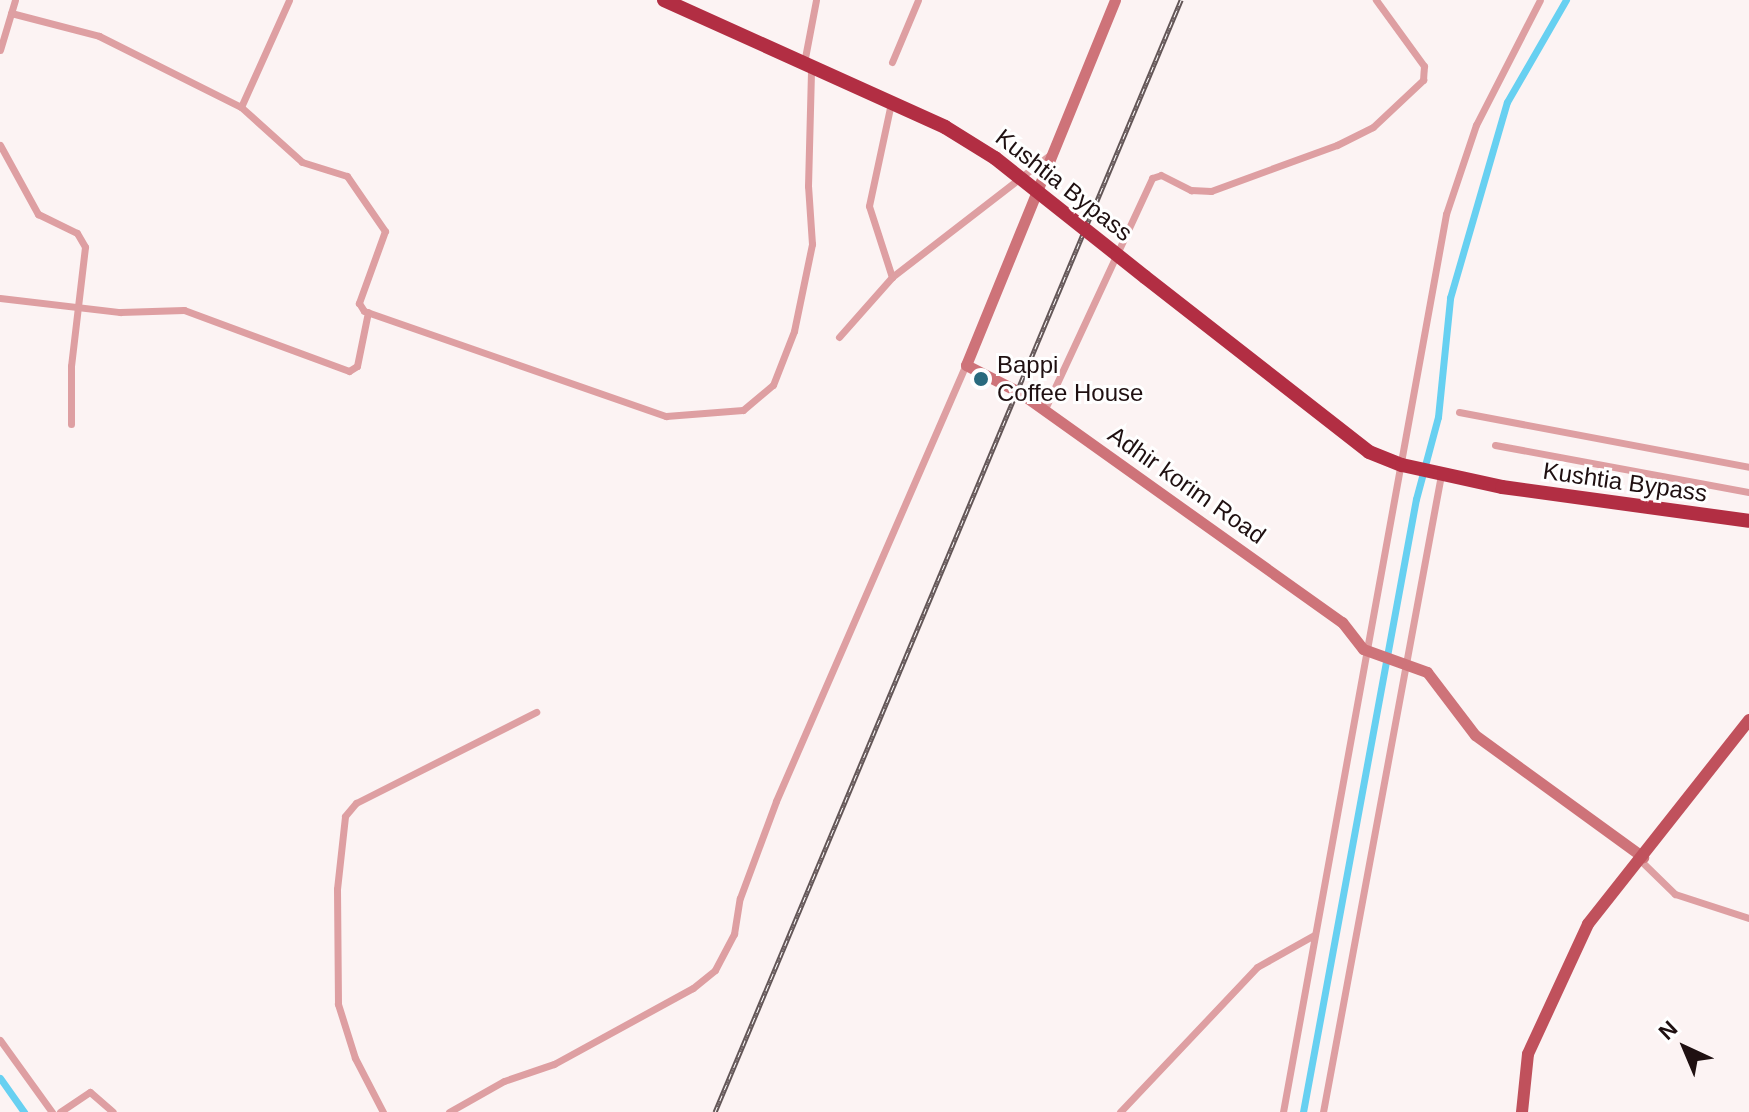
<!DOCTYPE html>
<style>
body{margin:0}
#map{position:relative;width:1749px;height:1112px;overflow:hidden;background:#fcf3f3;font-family:Helvetica,sans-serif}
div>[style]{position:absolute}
.canal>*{height:7px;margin:-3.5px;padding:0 3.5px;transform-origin:3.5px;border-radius:3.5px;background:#67d0f1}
.street>*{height:7px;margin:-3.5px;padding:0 3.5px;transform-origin:3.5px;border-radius:3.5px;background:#de9fa2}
.secondary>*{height:11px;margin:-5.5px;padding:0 5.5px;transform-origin:5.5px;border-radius:5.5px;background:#ce7379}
.primary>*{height:12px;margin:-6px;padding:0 6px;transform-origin:6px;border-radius:6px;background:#c0515c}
.highway>*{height:14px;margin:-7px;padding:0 7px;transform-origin:7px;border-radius:7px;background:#b22e43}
.rail>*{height:5px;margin-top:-2.5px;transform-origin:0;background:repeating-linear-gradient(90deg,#fff 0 6px,#635657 0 12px);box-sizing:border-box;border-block:2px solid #635657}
.highway-bridge>*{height:14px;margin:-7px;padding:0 7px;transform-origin:7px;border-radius:7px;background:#b22e43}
.dots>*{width:22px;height:22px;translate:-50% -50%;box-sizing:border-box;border:4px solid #fff;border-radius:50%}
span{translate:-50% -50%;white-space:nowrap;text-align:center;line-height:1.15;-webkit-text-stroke:6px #fff;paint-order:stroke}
.street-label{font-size:24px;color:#1f1011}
.poi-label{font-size:24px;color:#1f1011}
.left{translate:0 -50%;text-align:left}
.north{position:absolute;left:1645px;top:1008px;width:80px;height:80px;-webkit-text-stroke:6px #fff;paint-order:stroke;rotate:316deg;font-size:22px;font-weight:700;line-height:32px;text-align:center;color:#1f1011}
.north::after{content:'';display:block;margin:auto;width:28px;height:36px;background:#1f1011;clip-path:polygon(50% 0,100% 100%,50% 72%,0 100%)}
</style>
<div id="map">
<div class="canal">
<div style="left:0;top:1078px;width:42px;rotate:54.8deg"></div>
<div style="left:1303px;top:1112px;width:623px;rotate:-79.56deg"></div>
<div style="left:1416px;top:499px;width:85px;rotate:-75deg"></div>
<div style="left:1438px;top:417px;width:120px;rotate:-84.2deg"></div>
<div style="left:1450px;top:298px;width:204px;rotate:-73.8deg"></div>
<div style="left:1507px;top:102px;width:118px;rotate:-60deg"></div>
</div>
<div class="street">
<div style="left:11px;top:13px;width:91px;rotate:14.6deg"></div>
<div style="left:99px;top:36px;width:159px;rotate:26.6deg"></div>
<div style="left:241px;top:107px;width:82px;rotate:42deg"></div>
<div style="left:302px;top:162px;width:47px;rotate:17.3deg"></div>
<div style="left:347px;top:176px;width:67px;rotate:55.4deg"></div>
<div style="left:385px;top:231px;width:77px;rotate:109.9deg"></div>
<div style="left:359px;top:303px;width:9px;rotate:58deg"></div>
<div style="left:364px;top:311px;width:320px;rotate:19.2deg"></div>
<div style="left:666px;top:416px;width:77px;rotate:-4.5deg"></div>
<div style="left:743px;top:410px;width:39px;rotate:-40deg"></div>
<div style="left:773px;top:385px;width:58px;rotate:-68.7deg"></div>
<div style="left:794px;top:331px;width:89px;rotate:-78.3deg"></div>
<div style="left:812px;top:244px;width:58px;rotate:-93.9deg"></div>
<div style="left:808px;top:186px;width:117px;rotate:-88.5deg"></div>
<div style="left:0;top:50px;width:52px;rotate:-73.3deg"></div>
<div style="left:892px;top:62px;width:67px;rotate:-67.2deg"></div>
<div style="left:804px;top:63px;width:64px;rotate:-79.2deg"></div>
<div style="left:891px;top:103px;width:105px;rotate:102.1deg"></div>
<div style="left:869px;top:206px;width:75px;rotate:72.1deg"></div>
<div style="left:241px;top:107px;width:117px;rotate:-65.8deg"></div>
<div style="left:0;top:145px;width:79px;rotate:61.2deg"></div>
<div style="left:38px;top:214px;width:43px;rotate:26deg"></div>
<div style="left:77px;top:233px;width:16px;rotate:60deg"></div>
<div style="left:85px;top:247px;width:120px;rotate:96.7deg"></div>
<div style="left:71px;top:366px;width:58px;rotate:90deg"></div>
<div style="left:0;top:298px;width:121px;rotate:6.7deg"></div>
<div style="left:120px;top:312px;width:64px;rotate:-1.8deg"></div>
<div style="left:184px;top:310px;width:176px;rotate:20.3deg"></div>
<div style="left:349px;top:371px;width:9px;rotate:-32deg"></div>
<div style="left:357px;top:366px;width:55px;rotate:-78.5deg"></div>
<div style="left:839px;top:337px;width:80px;rotate:-48.5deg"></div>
<div style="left:892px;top:277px;width:201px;rotate:-37.7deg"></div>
<div style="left:1044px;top:411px;width:257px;rotate:-65.1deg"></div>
<div style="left:1152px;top:178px;width:9px;rotate:-18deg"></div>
<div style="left:1161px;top:175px;width:34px;rotate:27deg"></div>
<div style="left:1191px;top:190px;width:20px;rotate:3deg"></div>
<div style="left:1211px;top:191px;width:134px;rotate:-20.1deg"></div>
<div style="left:1337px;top:145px;width:40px;rotate:-26.6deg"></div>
<div style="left:1373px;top:127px;width:69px;rotate:-43.2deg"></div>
<div style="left:1423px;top:80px;width:14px;rotate:-86deg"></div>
<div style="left:1424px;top:66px;width:82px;rotate:-126deg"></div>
<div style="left:1459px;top:412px;width:295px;rotate:10.7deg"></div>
<div style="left:1495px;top:445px;width:258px;rotate:10.5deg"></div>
<div style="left:1640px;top:860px;width:49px;rotate:44.2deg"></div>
<div style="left:1675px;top:894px;width:78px;rotate:18deg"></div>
<div style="left:0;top:1040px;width:89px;rotate:54.2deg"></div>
<div style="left:60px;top:1112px;width:36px;rotate:-34deg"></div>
<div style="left:90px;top:1092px;width:30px;rotate:41deg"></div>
<div style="left:383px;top:1112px;width:61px;rotate:-117.4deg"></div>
<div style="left:355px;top:1058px;width:57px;rotate:-107.5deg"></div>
<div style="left:338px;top:1004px;width:115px;rotate:-90.5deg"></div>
<div style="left:337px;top:889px;width:73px;rotate:-83.7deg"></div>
<div style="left:345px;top:816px;width:17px;rotate:-50deg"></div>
<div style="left:356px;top:803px;width:202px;rotate:-26.8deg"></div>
<div style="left:449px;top:1112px;width:63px;rotate:-29.4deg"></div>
<div style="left:504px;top:1081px;width:53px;rotate:-18.8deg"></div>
<div style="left:554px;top:1064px;width:158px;rotate:-28.7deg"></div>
<div style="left:693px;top:988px;width:28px;rotate:-39deg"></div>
<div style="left:715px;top:970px;width:41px;rotate:-62.2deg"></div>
<div style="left:734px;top:934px;width:36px;rotate:-81deg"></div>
<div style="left:740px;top:898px;width:103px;rotate:-69.6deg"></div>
<div style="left:776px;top:801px;width:476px;rotate:-66.5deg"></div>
<div style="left:1120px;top:1112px;width:199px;rotate:-46.6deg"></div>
<div style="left:1257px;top:967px;width:65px;rotate:-29.3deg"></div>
<div style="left:1283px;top:1112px;width:913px;rotate:-79.71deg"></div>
<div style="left:1446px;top:214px;width:94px;rotate:-71.4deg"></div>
<div style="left:1476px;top:125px;width:140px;rotate:-62.9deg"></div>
<div style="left:1323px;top:1112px;width:648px;rotate:-79.51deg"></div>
</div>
<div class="secondary">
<div style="left:1115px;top:0;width:394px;rotate:112.2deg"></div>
<div style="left:966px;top:365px;width:59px;rotate:27deg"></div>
<div style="left:1019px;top:392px;width:397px;rotate:35.5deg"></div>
<div style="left:1342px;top:622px;width:34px;rotate:52deg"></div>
<div style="left:1363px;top:649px;width:68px;rotate:19.8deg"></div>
<div style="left:1427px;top:672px;width:79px;rotate:52.7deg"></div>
<div style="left:1475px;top:735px;width:208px;rotate:36deg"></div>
</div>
<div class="primary">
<div style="left:1522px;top:1112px;width:58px;rotate:-84.1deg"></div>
<div style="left:1528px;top:1054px;width:143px;rotate:-65.2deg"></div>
<div style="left:1588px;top:924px;width:260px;rotate:-51.7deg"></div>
</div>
<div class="highway">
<div style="left:664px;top:0;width:308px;rotate:24.3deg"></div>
<div style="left:945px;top:127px;width:59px;rotate:31.8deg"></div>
<div style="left:1145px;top:277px;width:284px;rotate:38deg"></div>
<div style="left:1369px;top:452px;width:35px;rotate:22deg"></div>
<div style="left:1402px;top:465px;width:102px;rotate:12.4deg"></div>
<div style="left:1502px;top:487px;width:249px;rotate:7.8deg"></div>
</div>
<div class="rail">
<div style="left:715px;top:1112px;width:1206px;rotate:-67.26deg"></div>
</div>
<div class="highway-bridge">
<div style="left:995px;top:158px;width:191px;rotate:38.4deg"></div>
</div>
<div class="dots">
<div style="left:981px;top:379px;background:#296a7e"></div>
</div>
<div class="street-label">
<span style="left:1064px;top:185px;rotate:38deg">Kushtia Bypass</span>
<span style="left:1625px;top:482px;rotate:8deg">Kushtia Bypass</span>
<span style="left:1187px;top:485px;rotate:35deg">Adhir korim Road</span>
</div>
<div class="poi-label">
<span class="left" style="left:997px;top:379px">Bappi<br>Coffee House</span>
</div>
<div class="north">N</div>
</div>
